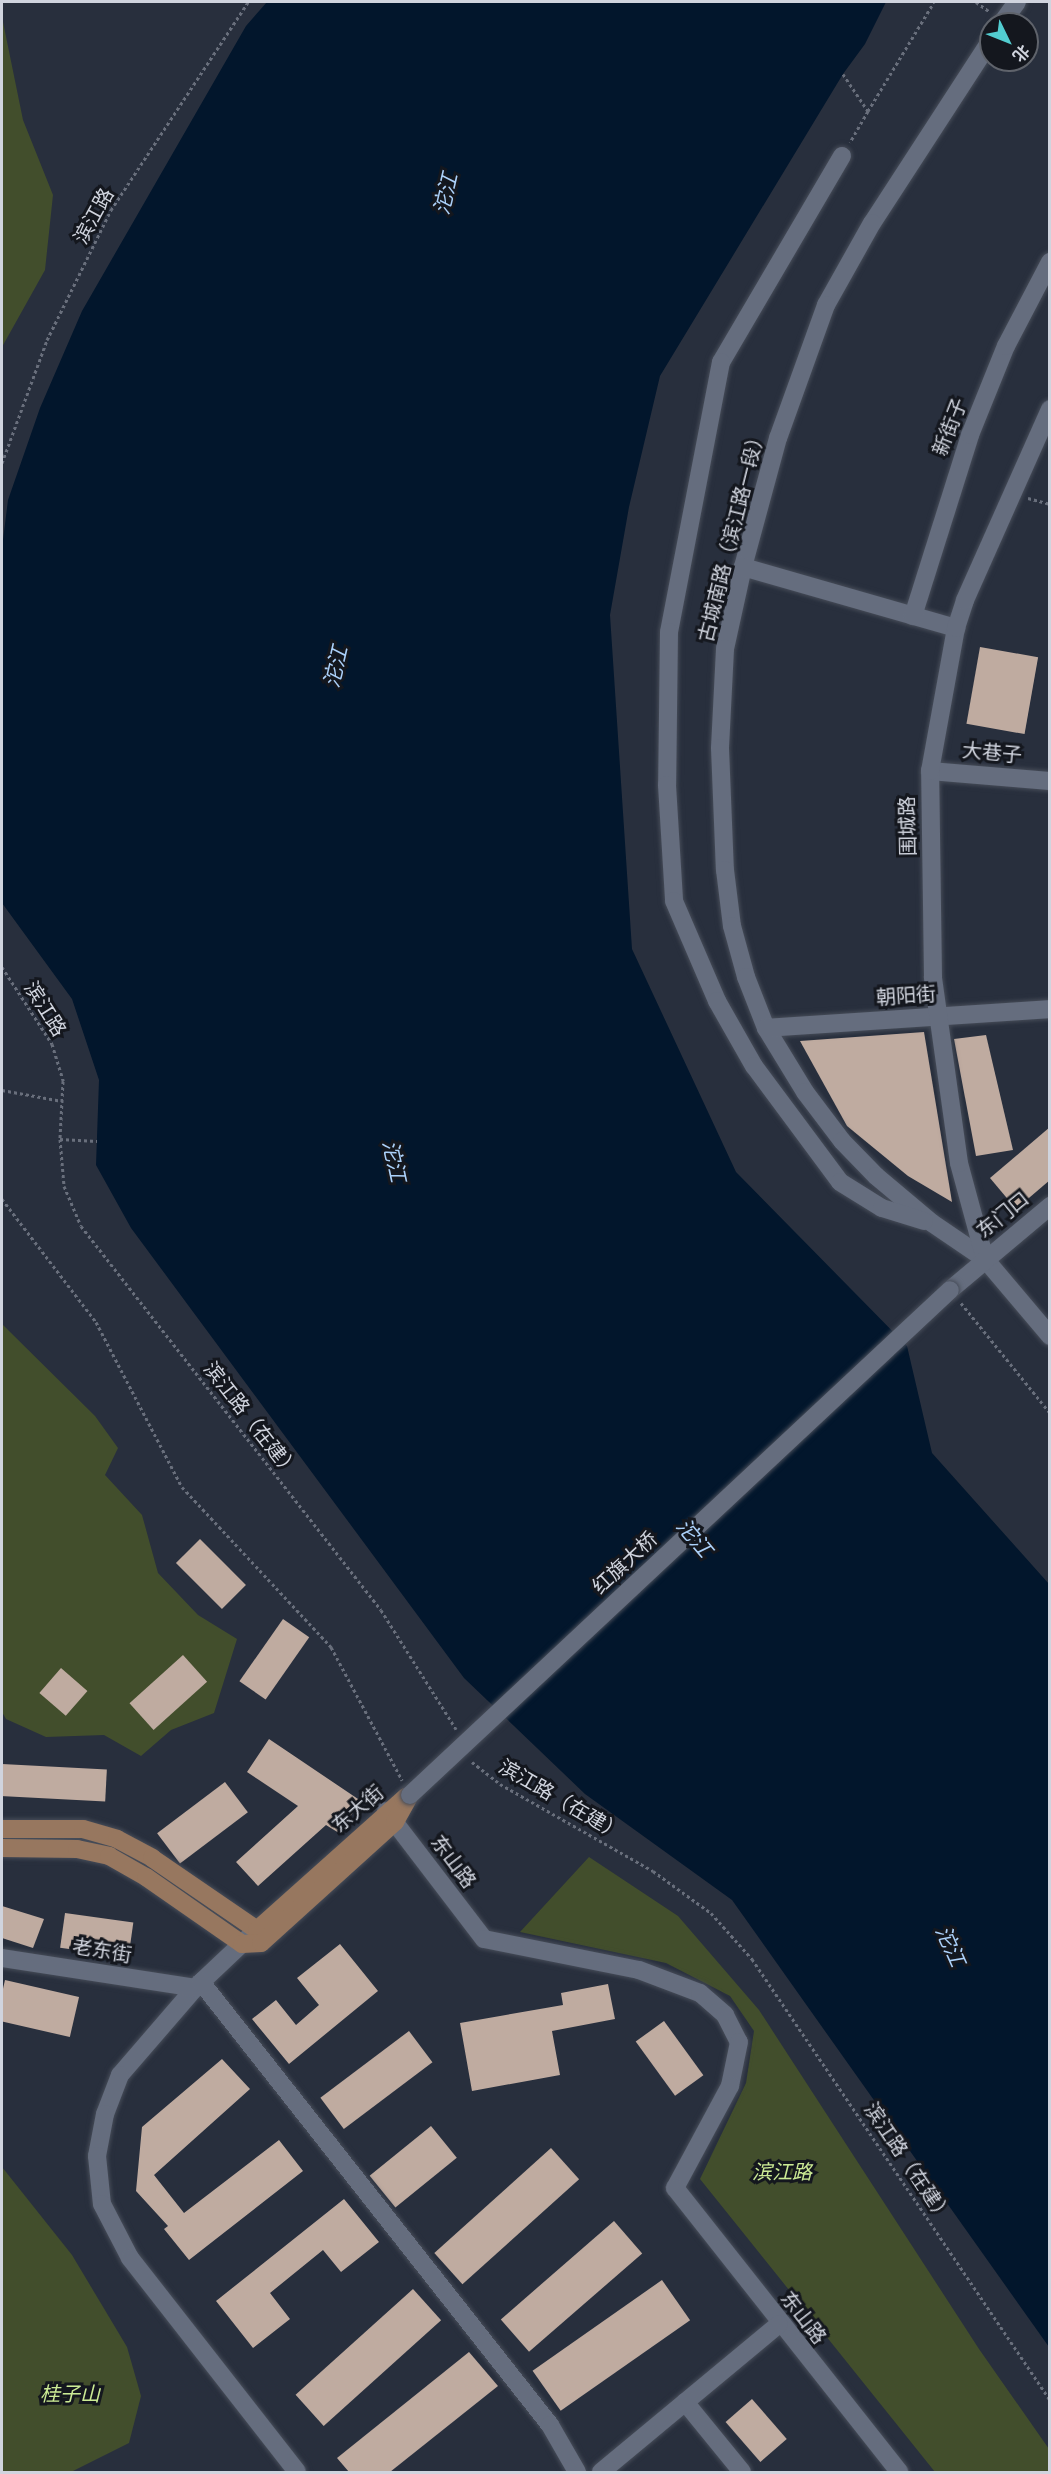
<!DOCTYPE html>
<meta charset="utf-8">
<style>
body{margin:0}
#map{position:relative;width:1051px;height:2474px;overflow:hidden;background:#282f3d;font-family:"Zilla Slab","Noto Sans SC",serif}
div>[style]{position:absolute}
.green>*{inset:0;background:#424e2c}
.water>*{inset:0;background:#02162c}
.building>*{inset:0;background:#bfaba0;transform-origin:0 0}
.path>*{height:3px;margin-top:-1.5px;transform-origin:0;background:repeating-linear-gradient(90deg,#696f7c 0 3px,transparent 0 6px)}
.roads{filter:drop-shadow(0 0 2px #464c58) drop-shadow(0 0 2px #464c58)}
.minor>*{height:18px;margin:-9px;padding:0 9px;transform-origin:9px;border-radius:9px;background:#656d7e}
.major>*{height:18px;margin:-9px;padding:0 9px;transform-origin:9px;border-radius:9px;background:#97775f}
.bridges{filter:drop-shadow(0 0 2px #464c58) drop-shadow(0 0 2px #464c58)}
.minor-bridge>*{height:18px;margin:-9px;padding:0 9px;transform-origin:9px;border-radius:9px;background:#656d7e}
span{translate:-50% -50%;white-space:nowrap;text-align:center;line-height:1.15;-webkit-text-stroke:6px #14171e;paint-order:stroke}
.street-label{font-size:20px;color:#d0d4de}
.park-label{font-size:20px;color:#cceb95;font-style:italic}
.water-label{font-size:21px;color:#acd1fa;font-style:italic}
.frame{position:absolute;inset:0;border:3px solid #d0d4de;pointer-events:none}
.north{position:absolute;left:979px;top:12px;width:60px;height:60px;box-sizing:border-box;background:#14171e;border:2px solid #5f636b;border-radius:50%;rotate:133deg;font-size:16px;font-weight:700;line-height:24px;text-align:center;color:#d0d4de}
.north::after{content:'';display:block;margin:auto;width:21px;height:27px;background:#52cdd0;clip-path:polygon(50% 0,100% 100%,50% 72%,0 100%)}
</style>
<div id="map">
<div class="green">
<div style="clip-path:polygon(2px 17px,23px 120px,53px 195px,45px 270px,2px 347px)"></div>
<div style="clip-path:polygon(2px 1324px,95px 1416px,118px 1448px,105px 1475px,142px 1515px,158px 1573px,198px 1615px,237px 1639px,214px 1713px,171px 1730px,141px 1756px,104px 1735px,46px 1737px,6px 1719px,2px 1712px)"></div>
<div style="clip-path:polygon(589px 1857px,678px 1916px,759px 2010px,979px 2349px,1049px 2449px,1049px 2472px,935px 2472px,700px 2179px,746px 2083px,754px 2031px,730px 1996px,666px 1963px,520px 1932px)"></div>
<div style="clip-path:polygon(2px 2167px,72px 2255px,127px 2347px,141px 2396px,129px 2443px,71px 2472px,2px 2472px)"></div>
</div>
<div class="water">
<div style="clip-path:polygon(267px 2px,886px 2px,865px 44px,843px 74px,660px 376px,629px 507px,610px 615px,632px 949px,736px 1172px,907px 1346px,932px 1453px,1049px 1584px,1049px 2347px,732px 1900px,585px 1794px,464px 1678px,131px 1228px,96px 1165px,99px 1080px,72px 999px,2px 903px,2px 548px,8px 500px,40px 408px,82px 311px,246px 26px)"></div>
</div>
<div class="building">
<div style="left:980px;top:647px;width:59px;height:78px;rotate:10deg"></div>
<div style="clip-path:polygon(924px 1032px,952px 1202px,908px 1176px,847px 1126px,800px 1041px)"></div>
<div style="clip-path:polygon(986px 1035px,1013px 1150px,976px 1156px,954px 1039px)"></div>
<div style="clip-path:polygon(1050px 1127px,1050px 1180px,1016px 1209px,990px 1178px)"></div>
<div style="left:200px;top:1539px;width:65px;height:34px;rotate:45deg"></div>
<div style="left:283px;top:1619px;width:32px;height:76px;rotate:35deg"></div>
<div style="left:183px;top:1655px;width:36px;height:72px;rotate:48deg"></div>
<div style="left:61px;top:1668px;width:35px;height:33px;rotate:41deg"></div>
<div style="clip-path:polygon(269px 1739px,361px 1801px,339px 1833px,326px 1825px,258px 1886px,236px 1862px,298px 1806px,247px 1772px)"></div>
<div style="left:2px;top:1764px;width:105px;height:32px;rotate:3deg"></div>
<div style="left:225px;top:1782px;width:38px;height:85px;rotate:53deg"></div>
<div style="clip-path:polygon(2px 1906px,44px 1919px,33px 1948px,2px 1938px)"></div>
<div style="left:65px;top:1913px;width:69px;height:35px;rotate:8deg"></div>
<div style="clip-path:polygon(340px 1944px,378px 1991px,289px 2064px,252px 2019px,276px 2000px,296px 2025px,319px 2005px,297px 1978px)"></div>
<div style="left:5px;top:1980px;width:76px;height:41px;rotate:13deg"></div>
<div style="clip-path:polygon(608px 1984px,615px 2019px,552px 2031px,560px 2075px,472px 2091px,460px 2023px,563px 2005px,561px 1993px)"></div>
<div style="left:664px;top:2021px;width:67px;height:35px;rotate:54deg"></div>
<div style="left:409px;top:2031px;width:39px;height:111px;rotate:53deg"></div>
<div style="clip-path:polygon(222px 2059px,250px 2089px,154px 2175px,184px 2213px,279px 2140px,303px 2171px,189px 2260px,164px 2229px,168px 2226px,136px 2191px,142px 2127px)"></div>
<div style="left:431px;top:2126px;width:41px;height:79px;rotate:51deg"></div>
<div style="left:551px;top:2148px;width:42px;height:157px;rotate:48deg"></div>
<div style="clip-path:polygon(344px 2199px,379px 2242px,341px 2272px,323px 2250px,270px 2293px,290px 2319px,253px 2348px,216px 2301px)"></div>
<div style="left:614px;top:2221px;width:43px;height:150px;rotate:49deg"></div>
<div style="left:662px;top:2280px;width:49px;height:158px;rotate:55deg"></div>
<div style="left:413px;top:2289px;width:42px;height:158px;rotate:48deg"></div>
<div style="clip-path:polygon(469px 2352px,498px 2386px,390px 2472px,349px 2472px,337px 2458px)"></div>
<div style="left:752px;top:2399px;width:53px;height:35px;rotate:49deg"></div>
</div>
<div class="path">
<div style="left:976px;top:2px;width:16px;rotate:35deg"></div>
<div style="left:843px;top:74px;width:45px;rotate:56deg"></div>
<div style="left:868px;top:111px;width:36px;rotate:120deg"></div>
<div style="left:868px;top:111px;width:127px;rotate:-58.8deg"></div>
<div style="left:2px;top:463px;width:131px;rotate:-69.9deg"></div>
<div style="left:47px;top:340px;width:145px;rotate:-63.8deg"></div>
<div style="left:111px;top:210px;width:249px;rotate:-56.6deg"></div>
<div style="left:1028px;top:498px;width:23px;rotate:15deg"></div>
<div style="left:2px;top:967px;width:92px;rotate:57deg"></div>
<div style="left:52px;top:1044px;width:39px;rotate:73deg"></div>
<div style="left:63px;top:1081px;width:58px;rotate:93deg"></div>
<div style="left:60px;top:1139px;width:47px;rotate:85.1deg"></div>
<div style="left:64px;top:1186px;width:43px;rotate:67deg"></div>
<div style="left:81px;top:1226px;width:487px;rotate:52deg"></div>
<div style="left:381px;top:1610px;width:141px;rotate:57.8deg"></div>
<div style="left:2px;top:1090px;width:61px;rotate:10.4deg"></div>
<div style="left:60px;top:1139px;width:37px;rotate:3deg"></div>
<div style="left:2px;top:1199px;width:155px;rotate:52.6deg"></div>
<div style="left:96px;top:1322px;width:186px;rotate:62.5deg"></div>
<div style="left:182px;top:1487px;width:219px;rotate:47deg"></div>
<div style="left:331px;top:1647px;width:151px;rotate:61.9deg"></div>
<div style="left:961px;top:1303px;width:141px;rotate:51deg"></div>
<div style="left:472px;top:1762px;width:36px;rotate:38deg"></div>
<div style="left:500px;top:1784px;width:176px;rotate:29.6deg"></div>
<div style="left:653px;top:1871px;width:72px;rotate:35.9deg"></div>
<div style="left:711px;top:1913px;width:62px;rotate:48.3deg"></div>
<div style="left:752px;top:1959px;width:532px;rotate:55.95deg"></div>
</div>
<div class="roads">
<div class="minor">
<div style="left:1001px;top:24px;width:27px;rotate:-54deg"></div>
<div style="left:991px;top:40px;width:218px;rotate:123deg"></div>
<div style="left:872px;top:223px;width:94px;rotate:119.3deg"></div>
<div style="left:826px;top:305px;width:141px;rotate:109.8deg"></div>
<div style="left:778px;top:438px;width:134px;rotate:105.2deg"></div>
<div style="left:743px;top:567px;width:84px;rotate:102.4deg"></div>
<div style="left:725px;top:649px;width:99px;rotate:92.9deg"></div>
<div style="left:720px;top:748px;width:122px;rotate:87.7deg"></div>
<div style="left:725px;top:870px;width:56px;rotate:82.9deg"></div>
<div style="left:732px;top:926px;width:53px;rotate:74.6deg"></div>
<div style="left:746px;top:977px;width:55px;rotate:68.6deg"></div>
<div style="left:766px;top:1028px;width:75px;rotate:58.6deg"></div>
<div style="left:805px;top:1092px;width:61px;rotate:52.9deg"></div>
<div style="left:842px;top:1141px;width:49px;rotate:45.8deg"></div>
<div style="left:876px;top:1176px;width:73px;rotate:40deg"></div>
<div style="left:932px;top:1223px;width:64px;rotate:34.2deg"></div>
<div style="left:985px;top:1259px;width:101px;rotate:49.8deg"></div>
<div style="left:842px;top:156px;width:239px;rotate:120.4deg"></div>
<div style="left:721px;top:362px;width:275px;rotate:100.9deg"></div>
<div style="left:669px;top:632px;width:153px;rotate:90.7deg"></div>
<div style="left:667px;top:785px;width:116px;rotate:86.5deg"></div>
<div style="left:674px;top:901px;width:109px;rotate:66.7deg"></div>
<div style="left:717px;top:1001px;width:75px;rotate:60.4deg"></div>
<div style="left:754px;top:1066px;width:144px;rotate:53.4deg"></div>
<div style="left:840px;top:1182px;width:49px;rotate:31.8deg"></div>
<div style="left:882px;top:1208px;width:44px;rotate:17.2deg"></div>
<div style="left:743px;top:567px;width:222px;rotate:16deg"></div>
<div style="left:913px;top:616px;width:190px;rotate:-72.5deg"></div>
<div style="left:970px;top:435px;width:96px;rotate:-68deg"></div>
<div style="left:1006px;top:346px;width:95px;rotate:-62.4deg"></div>
<div style="left:930px;top:771px;width:120px;rotate:4.8deg"></div>
<div style="left:766px;top:1028px;width:285px;rotate:-3.8deg"></div>
<div style="left:985px;top:1259px;width:99px;rotate:-105.2deg"></div>
<div style="left:959px;top:1163px;width:188px;rotate:-98deg"></div>
<div style="left:933px;top:977px;width:206px;rotate:-90.8deg"></div>
<div style="left:930px;top:771px;width:145px;rotate:-79.7deg"></div>
<div style="left:956px;top:628px;width:29px;rotate:-72deg"></div>
<div style="left:965px;top:600px;width:209px;rotate:-66deg"></div>
<div style="left:950px;top:1290px;width:131px;rotate:-40deg"></div>
<div style="left:386px;top:1811px;width:161px;rotate:52.6deg"></div>
<div style="left:484px;top:1939px;width:158px;rotate:11.3deg"></div>
<div style="left:639px;top:1970px;width:65px;rotate:20.7deg"></div>
<div style="left:700px;top:1993px;width:33px;rotate:41deg"></div>
<div style="left:725px;top:2015px;width:30px;rotate:63deg"></div>
<div style="left:739px;top:2042px;width:45px;rotate:101.6deg"></div>
<div style="left:730px;top:2086px;width:116px;rotate:118.3deg"></div>
<div style="left:675px;top:2188px;width:362px;rotate:51.7deg"></div>
<div style="left:251px;top:1935px;width:77px;rotate:136.6deg"></div>
<div style="left:195px;top:1988px;width:115px;rotate:130.8deg"></div>
<div style="left:120px;top:2075px;width:42px;rotate:111deg"></div>
<div style="left:105px;top:2114px;width:43px;rotate:100.8deg"></div>
<div style="left:97px;top:2156px;width:48px;rotate:84.1deg"></div>
<div style="left:102px;top:2204px;width:61px;rotate:62.6deg"></div>
<div style="left:130px;top:2258px;width:271px;rotate:52deg"></div>
<div style="left:2px;top:1958px;width:195px;rotate:8.8deg"></div>
<div style="left:201px;top:1982px;width:564px;rotate:51.77deg"></div>
<div style="left:550px;top:2425px;width:54px;rotate:60.1deg"></div>
<div style="left:685px;top:2402px;width:90px;rotate:50.8deg"></div>
<div style="left:601px;top:2472px;width:231px;rotate:-39.7deg"></div>
</div>
<div class="major">
<div style="left:2px;top:1829px;width:81px"></div>
<div style="left:83px;top:1829px;width:35px;rotate:16deg"></div>
<div style="left:117px;top:1839px;width:40px;rotate:28deg"></div>
<div style="left:152px;top:1858px;width:127px;rotate:34.4deg"></div>
<div style="left:257px;top:1930px;width:200px;rotate:-41.8deg"></div>
<div style="left:2px;top:1848px;width:75px;rotate:0.8deg"></div>
<div style="left:77px;top:1849px;width:33px;rotate:12deg"></div>
<div style="left:109px;top:1856px;width:43px;rotate:29.6deg"></div>
<div style="left:146px;top:1877px;width:117px;rotate:34.9deg"></div>
<div style="left:242px;top:1944px;width:19px;rotate:-3deg"></div>
<div style="left:261px;top:1943px;width:181px;rotate:-42.1deg"></div>
<div style="left:395px;top:1822px;width:31px;rotate:-61deg"></div>
</div>
</div>
<div class="bridges">
<div class="minor-bridge">
<div style="left:410px;top:1795px;width:739px;rotate:-43.08deg"></div>
</div>
</div>
<div class="street-label">
<span style="left:94px;top:216px;rotate:-61deg">滨江路</span>
<span style="left:950px;top:427px;rotate:-69deg">新街子</span>
<span style="left:732px;top:535px;rotate:-76deg">古城南路（滨江路一段）</span>
<span style="left:992px;top:753px;rotate:5deg">大巷子</span>
<span style="left:908px;top:826px;rotate:-91deg">围城路</span>
<span style="left:906px;top:996px;rotate:-4deg">朝阳街</span>
<span style="left:45px;top:1009px;rotate:58deg">滨江路</span>
<span style="left:1003px;top:1215px;rotate:-39deg">东门口</span>
<span style="left:251px;top:1420px;rotate:52deg">滨江路（在建）</span>
<span style="left:625px;top:1563px;rotate:-43deg">红旗大桥</span>
<span style="left:561px;top:1800px;rotate:30deg">滨江路（在建）</span>
<span style="left:358px;top:1809px;rotate:-41deg">东大街</span>
<span style="left:453px;top:1862px;rotate:53deg">东山路</span>
<span style="left:102px;top:1951px;rotate:9deg">老东街</span>
<span style="left:908px;top:2163px;rotate:56deg">滨江路（在建）</span>
<span style="left:803px;top:2318px;rotate:52deg">东山路</span>
</div>
<div class="park-label">
<span style="left:782px;top:2172px">滨江路</span>
<span style="left:70px;top:2394px">桂子山</span>
</div>
<div class="water-label">
<span style="left:446px;top:194px;rotate:-77deg">沱江</span>
<span style="left:336px;top:667px;rotate:-77deg">沱江</span>
<span style="left:394px;top:1161px;rotate:78deg">沱江</span>
<span style="left:694px;top:1538px;rotate:50deg">沱江</span>
<span style="left:950px;top:1946px;rotate:66deg">沱江</span>
</div>
<div class="frame"></div>
<div class="north">北</div>
</div>
